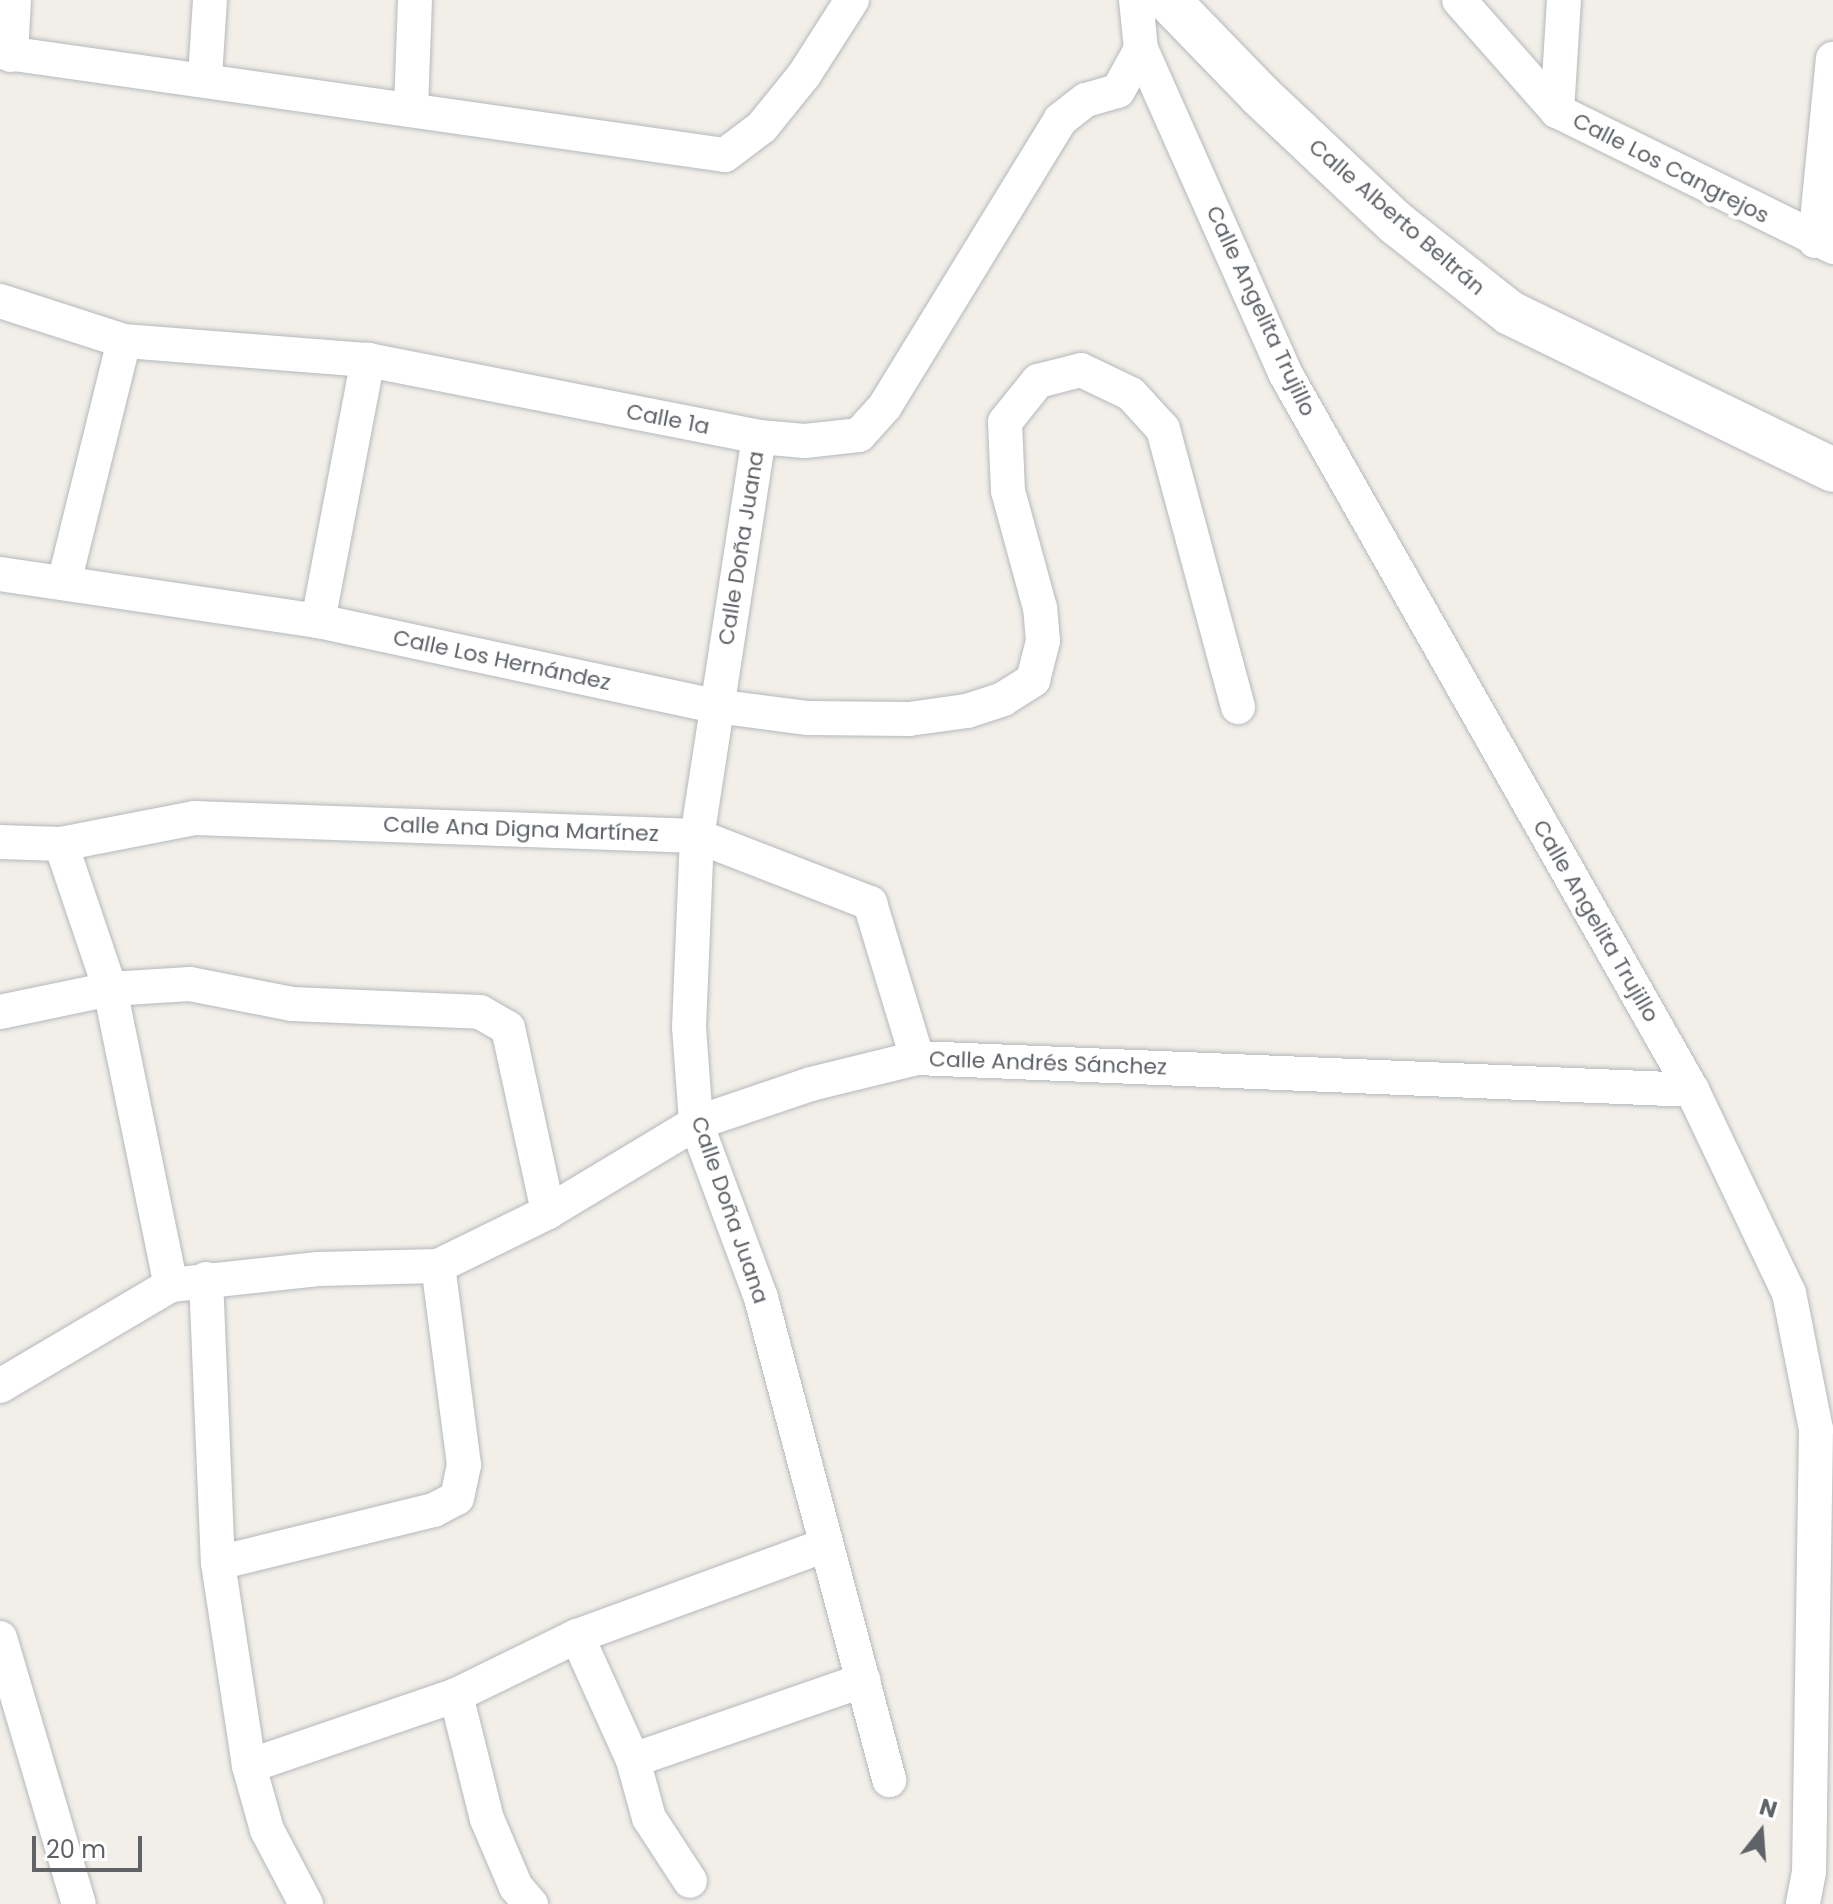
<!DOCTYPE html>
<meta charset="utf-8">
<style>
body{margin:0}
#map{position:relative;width:1833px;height:1904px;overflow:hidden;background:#f1efe8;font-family:Poppins,sans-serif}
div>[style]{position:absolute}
.roads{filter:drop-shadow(0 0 2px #b5b8bc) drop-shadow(0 0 2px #b5b8bc)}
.street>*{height:34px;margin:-17px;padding:0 17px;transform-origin:17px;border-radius:17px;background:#fff}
.secondary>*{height:44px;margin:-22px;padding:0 22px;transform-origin:22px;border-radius:22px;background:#fff}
span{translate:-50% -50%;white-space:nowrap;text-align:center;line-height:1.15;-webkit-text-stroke:8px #fff;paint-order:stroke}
.street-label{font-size:22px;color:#5f6368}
.north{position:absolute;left:1721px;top:1792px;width:80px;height:80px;-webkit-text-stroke:6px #fff;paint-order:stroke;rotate:17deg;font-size:22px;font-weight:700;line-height:32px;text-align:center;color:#5f6368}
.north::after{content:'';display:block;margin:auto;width:28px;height:36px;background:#5f6368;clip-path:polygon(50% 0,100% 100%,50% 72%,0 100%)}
.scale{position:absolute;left:32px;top:1836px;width:110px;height:36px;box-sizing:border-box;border:4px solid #5f6368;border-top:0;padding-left:10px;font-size:24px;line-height:28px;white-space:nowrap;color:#5f6368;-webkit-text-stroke:6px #fff;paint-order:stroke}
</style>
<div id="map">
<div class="roads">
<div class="street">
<div style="left:1136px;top:0;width:49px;rotate:84.2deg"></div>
<div style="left:1141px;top:49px;width:355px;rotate:66deg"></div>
<div style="left:1285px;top:373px;width:824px;rotate:60.42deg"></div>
<div style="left:1692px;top:1090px;width:225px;rotate:64.5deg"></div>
<div style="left:1789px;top:1293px;width:139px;rotate:78.8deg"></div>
<div style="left:1816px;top:1429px;width:443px;rotate:90.9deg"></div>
<div style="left:1809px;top:1872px;width:33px;rotate:101deg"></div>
<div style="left:1459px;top:0;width:148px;rotate:48.6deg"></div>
<div style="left:1557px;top:111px;width:308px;rotate:26.2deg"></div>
<div style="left:0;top:52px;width:732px;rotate:8.09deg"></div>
<div style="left:725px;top:155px;width:46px;rotate:-37.1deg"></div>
<div style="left:762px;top:127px;width:67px;rotate:-51.1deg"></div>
<div style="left:804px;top:75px;width:89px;rotate:-57.4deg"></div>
<div style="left:11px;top:55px;width:55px;rotate:-86.9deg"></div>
<div style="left:205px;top:77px;width:77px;rotate:-86.3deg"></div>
<div style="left:411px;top:109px;width:109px;rotate:-87.9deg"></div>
<div style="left:1557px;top:111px;width:111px;rotate:-86.4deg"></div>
<div style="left:1815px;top:241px;width:183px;rotate:-84.4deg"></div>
<div style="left:0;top:301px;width:130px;rotate:17.9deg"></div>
<div style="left:124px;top:341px;width:245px;rotate:4.5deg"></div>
<div style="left:368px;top:360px;width:399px;rotate:11.1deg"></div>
<div style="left:759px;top:437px;width:46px;rotate:5deg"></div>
<div style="left:805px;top:441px;width:54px;rotate:-6.3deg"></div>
<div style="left:859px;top:435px;width:39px;rotate:-48deg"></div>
<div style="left:885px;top:406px;width:335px;rotate:-58.5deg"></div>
<div style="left:1060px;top:120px;width:33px;rotate:-38deg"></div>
<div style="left:1086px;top:100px;width:33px;rotate:-16deg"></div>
<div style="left:1118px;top:91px;width:48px;rotate:-61.3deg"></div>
<div style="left:759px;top:437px;width:404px;rotate:98.8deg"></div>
<div style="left:697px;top:836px;width:191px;rotate:92.4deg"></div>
<div style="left:689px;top:1027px;width:96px;rotate:85.8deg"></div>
<div style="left:696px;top:1123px;width:187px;rotate:69.6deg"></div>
<div style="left:761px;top:1298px;width:499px;rotate:75.1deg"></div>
<div style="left:0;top:574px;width:321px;rotate:8.4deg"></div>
<div style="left:318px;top:621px;width:406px;rotate:12.1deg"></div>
<div style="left:715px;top:706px;width:94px;rotate:7.4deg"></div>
<div style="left:808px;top:718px;width:101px;rotate:0.6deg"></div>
<div style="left:909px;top:719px;width:59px;rotate:-7.9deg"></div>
<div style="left:967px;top:711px;width:38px;rotate:-18deg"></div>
<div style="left:1003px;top:699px;width:36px;rotate:-32deg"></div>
<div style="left:1033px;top:680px;width:40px;rotate:-75.6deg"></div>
<div style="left:1043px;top:641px;width:33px;rotate:-95deg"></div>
<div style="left:1040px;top:608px;width:121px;rotate:-105.3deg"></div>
<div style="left:1008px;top:491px;width:69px;rotate:-92.5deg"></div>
<div style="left:1005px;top:422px;width:53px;rotate:-51.2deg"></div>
<div style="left:1038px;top:381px;width:44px;rotate:-14.3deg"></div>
<div style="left:1081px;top:370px;width:55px;rotate:25.6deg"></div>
<div style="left:1131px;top:394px;width:47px;rotate:47.6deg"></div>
<div style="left:1163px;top:429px;width:288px;rotate:74.9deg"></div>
<div style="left:64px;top:583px;width:249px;rotate:-76.1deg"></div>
<div style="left:318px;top:621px;width:266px;rotate:-79.2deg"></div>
<div style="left:0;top:842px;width:61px;rotate:1.9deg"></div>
<div style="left:61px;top:844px;width:136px;rotate:-11deg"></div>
<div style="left:195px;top:818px;width:502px;rotate:2.05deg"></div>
<div style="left:697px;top:836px;width:186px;rotate:21.2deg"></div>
<div style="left:870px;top:903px;width:162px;rotate:73.1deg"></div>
<div style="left:61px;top:844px;width:153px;rotate:71.3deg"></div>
<div style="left:110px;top:989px;width:302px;rotate:78.4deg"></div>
<div style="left:0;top:1012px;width:112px;rotate:-11.8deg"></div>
<div style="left:110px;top:989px;width:80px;rotate:-3.6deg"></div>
<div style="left:190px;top:984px;width:104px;rotate:11.1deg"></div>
<div style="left:292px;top:1004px;width:188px;rotate:2.4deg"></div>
<div style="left:480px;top:1012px;width:32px;rotate:30deg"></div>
<div style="left:508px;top:1028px;width:188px;rotate:77.7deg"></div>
<div style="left:206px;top:1279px;width:284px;rotate:87.6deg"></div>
<div style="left:218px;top:1563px;width:205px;rotate:81.3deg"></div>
<div style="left:249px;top:1766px;width:66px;rotate:74.3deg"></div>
<div style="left:267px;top:1830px;width:84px;rotate:62.2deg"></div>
<div style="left:0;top:1386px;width:199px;rotate:-30.6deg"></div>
<div style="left:171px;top:1285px;width:148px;rotate:-6.2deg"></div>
<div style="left:318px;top:1269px;width:120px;rotate:-1.4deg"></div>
<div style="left:438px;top:1266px;width:123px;rotate:-26.1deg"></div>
<div style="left:548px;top:1212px;width:173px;rotate:-31deg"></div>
<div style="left:696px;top:1123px;width:121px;rotate:-18.7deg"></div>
<div style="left:811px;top:1084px;width:109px;rotate:-13.8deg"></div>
<div style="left:917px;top:1058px;width:776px;rotate:2.36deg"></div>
<div style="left:218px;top:1563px;width:222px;rotate:-13.8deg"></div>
<div style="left:434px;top:1510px;width:26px;rotate:-28deg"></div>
<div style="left:457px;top:1498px;width:34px;rotate:-78deg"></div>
<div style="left:464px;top:1465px;width:201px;rotate:-97.4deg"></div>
<div style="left:577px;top:1636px;width:136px;rotate:65.7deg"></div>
<div style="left:633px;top:1760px;width:60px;rotate:74.6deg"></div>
<div style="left:649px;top:1818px;width:75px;rotate:56.9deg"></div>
<div style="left:0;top:1638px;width:277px;rotate:73.5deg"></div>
<div style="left:456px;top:1695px;width:128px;rotate:76deg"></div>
<div style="left:487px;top:1819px;width:74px;rotate:66.9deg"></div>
<div style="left:516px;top:1887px;width:23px;rotate:49deg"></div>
<div style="left:633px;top:1760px;width:244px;rotate:-19.1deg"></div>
<div style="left:249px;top:1766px;width:219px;rotate:-18.9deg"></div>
<div style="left:456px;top:1695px;width:135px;rotate:-26deg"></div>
<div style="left:577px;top:1636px;width:262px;rotate:-20.1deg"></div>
</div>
<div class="secondary">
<div style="left:1168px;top:0;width:132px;rotate:45.9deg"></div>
<div style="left:1260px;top:95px;width:187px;rotate:43.3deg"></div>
<div style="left:1396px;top:223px;width:145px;rotate:38.3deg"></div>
<div style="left:1510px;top:313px;width:359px;rotate:25.9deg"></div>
</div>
</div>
<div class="street-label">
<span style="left:1671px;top:168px;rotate:27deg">Calle Los Cangrejos</span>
<span style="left:1397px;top:217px;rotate:41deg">Calle Alberto Beltrán</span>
<span style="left:1261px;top:311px;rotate:65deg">Calle Angelita Trujillo</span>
<span style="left:668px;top:419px;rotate:11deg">Calle 1a</span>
<span style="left:741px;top:548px;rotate:-81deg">Calle Doña Juana</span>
<span style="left:502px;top:660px;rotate:12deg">Calle Los Hernández</span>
<span style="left:521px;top:829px;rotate:2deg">Calle Ana Digna Martínez</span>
<span style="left:1596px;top:921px;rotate:60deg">Calle Angelita Trujillo</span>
<span style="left:1048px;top:1063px;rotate:2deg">Calle Andrés Sánchez</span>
<span style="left:730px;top:1210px;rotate:71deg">Calle Doña Juana</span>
</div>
<div class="north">N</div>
<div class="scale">20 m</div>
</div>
